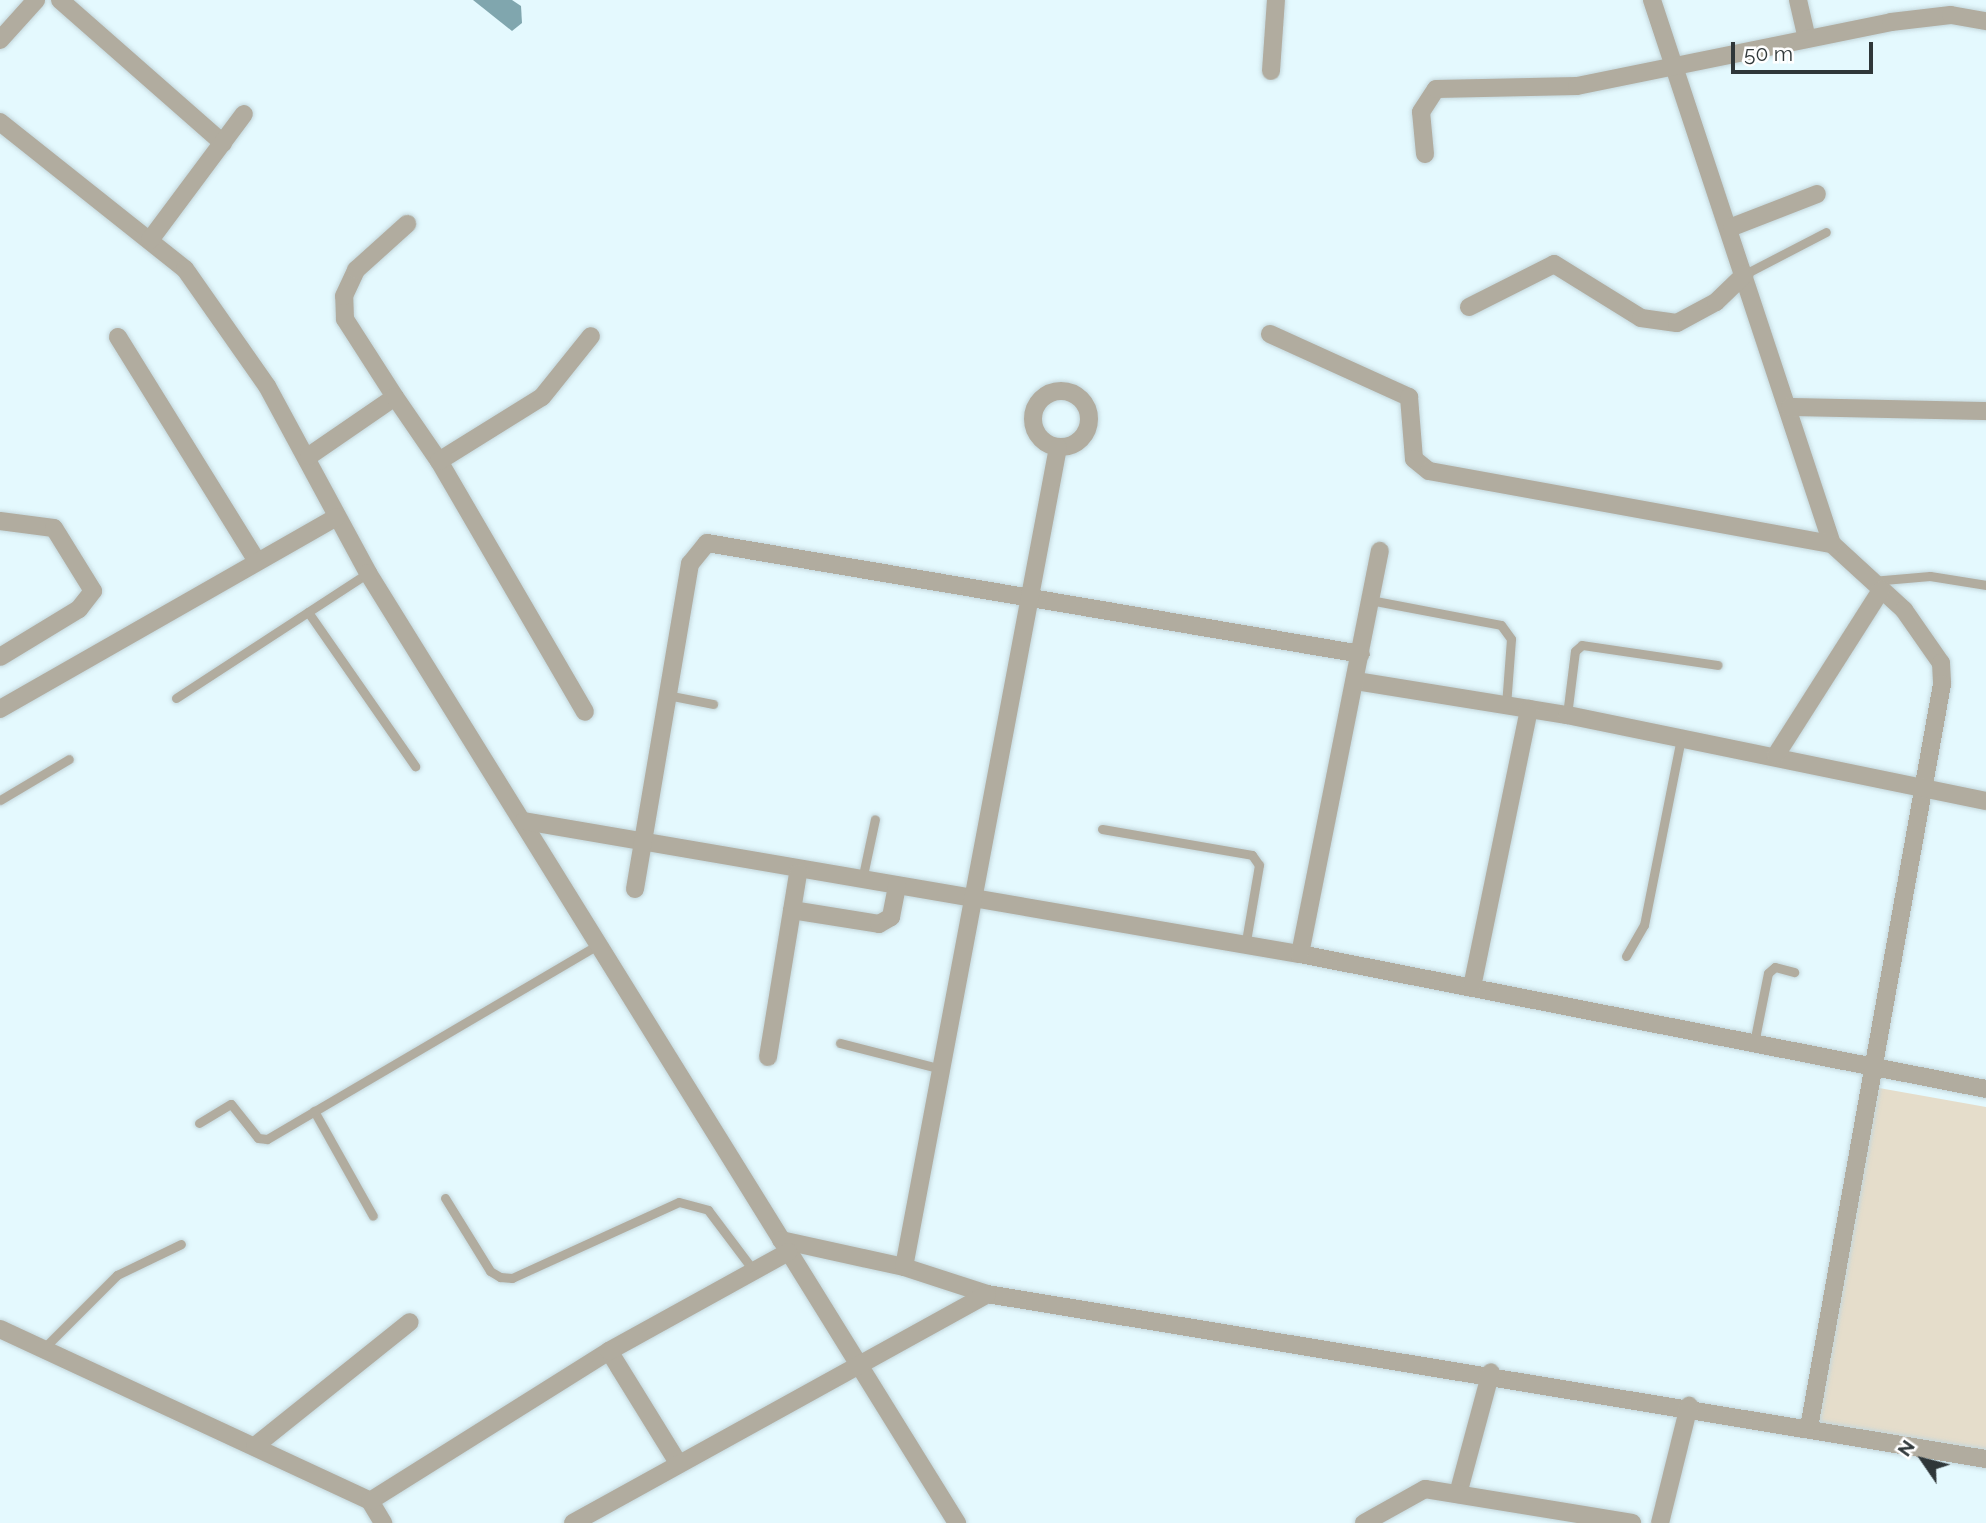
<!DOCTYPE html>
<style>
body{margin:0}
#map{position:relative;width:1986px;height:1523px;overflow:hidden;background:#e4f9fe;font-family:Raleway,sans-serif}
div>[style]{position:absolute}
.green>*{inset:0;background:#e5ddcb}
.water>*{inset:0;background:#80a6ae}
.roads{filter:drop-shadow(0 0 2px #c3d6db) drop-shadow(0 0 2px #c3d6db)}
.lane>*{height:9px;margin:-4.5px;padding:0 4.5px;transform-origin:4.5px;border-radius:4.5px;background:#b1ac9f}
.street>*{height:18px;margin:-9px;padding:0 9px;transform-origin:9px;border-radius:9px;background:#b1ac9f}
.street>.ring{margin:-9px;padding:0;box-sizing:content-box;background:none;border:18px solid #b1ac9f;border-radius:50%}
span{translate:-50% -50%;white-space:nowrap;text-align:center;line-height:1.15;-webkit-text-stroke:6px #fff;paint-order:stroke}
.north{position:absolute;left:1888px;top:1425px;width:70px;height:70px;-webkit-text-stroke:5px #fff;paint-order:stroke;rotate:305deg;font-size:19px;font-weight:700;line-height:28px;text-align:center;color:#2f3739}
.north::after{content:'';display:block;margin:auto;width:24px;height:32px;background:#2f3739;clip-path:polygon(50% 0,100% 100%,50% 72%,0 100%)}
.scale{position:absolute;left:1731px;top:42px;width:142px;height:32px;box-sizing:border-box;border:4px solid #2f3739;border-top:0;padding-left:9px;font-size:21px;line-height:24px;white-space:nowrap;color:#2f3739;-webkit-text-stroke:5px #fff;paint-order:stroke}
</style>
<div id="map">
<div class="green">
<div style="clip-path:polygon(1879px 1088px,1986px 1107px,1986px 1453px,1818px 1423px)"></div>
</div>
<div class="water">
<div style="clip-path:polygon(473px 0,512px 0,521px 6px,522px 23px,512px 31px)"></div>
</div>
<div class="roads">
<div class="lane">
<div style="left:1745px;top:274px;width:91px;rotate:-27.4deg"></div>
<div style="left:1872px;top:581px;width:58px;rotate:-4.9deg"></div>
<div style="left:1930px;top:576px;width:57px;rotate:9.1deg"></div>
<div style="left:1370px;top:600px;width:133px;rotate:10.8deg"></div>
<div style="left:1501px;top:625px;width:17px;rotate:54deg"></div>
<div style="left:1511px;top:639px;width:67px;rotate:94.3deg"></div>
<div style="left:308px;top:612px;width:188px;rotate:55.2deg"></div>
<div style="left:667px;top:695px;width:47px;rotate:11.1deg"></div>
<div style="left:176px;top:698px;width:229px;rotate:-33.1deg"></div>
<div style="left:1567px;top:715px;width:64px;rotate:-82.9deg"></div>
<div style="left:1575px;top:651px;width:9px;rotate:-41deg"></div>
<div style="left:1582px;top:645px;width:137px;rotate:8.4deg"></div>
<div style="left:0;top:800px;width:80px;rotate:-30.7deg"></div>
<div style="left:1102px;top:829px;width:152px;rotate:9.8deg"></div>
<div style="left:1252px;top:855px;width:12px;rotate:55deg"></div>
<div style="left:1259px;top:865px;width:83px;rotate:99.7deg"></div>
<div style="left:862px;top:880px;width:62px;rotate:-78deg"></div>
<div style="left:1626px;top:956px;width:36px;rotate:-60deg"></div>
<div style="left:1644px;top:925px;width:191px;rotate:-78.8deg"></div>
<div style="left:840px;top:1043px;width:104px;rotate:14.4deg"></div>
<div style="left:1754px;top:1043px;width:71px;rotate:-78.7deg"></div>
<div style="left:1768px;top:973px;width:9px;rotate:-41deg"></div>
<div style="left:1775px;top:967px;width:20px;rotate:15deg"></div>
<div style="left:314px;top:1111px;width:120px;rotate:60.7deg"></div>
<div style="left:199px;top:1123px;width:37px;rotate:-31deg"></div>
<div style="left:231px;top:1104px;width:43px;rotate:51.5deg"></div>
<div style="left:258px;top:1138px;width:9px;rotate:6deg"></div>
<div style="left:267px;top:1139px;width:386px;rotate:-30.4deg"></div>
<div style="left:445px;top:1198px;width:86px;rotate:58.3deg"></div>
<div style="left:490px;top:1271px;width:12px;rotate:31deg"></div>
<div style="left:500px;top:1277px;width:12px;rotate:5deg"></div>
<div style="left:512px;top:1278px;width:183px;rotate:-24.5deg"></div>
<div style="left:679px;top:1202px;width:30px;rotate:15deg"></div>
<div style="left:708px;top:1210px;width:76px;rotate:53deg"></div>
<div style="left:43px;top:1349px;width:105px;rotate:-45deg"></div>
<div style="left:117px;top:1275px;width:71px;rotate:-25.8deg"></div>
</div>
<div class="street">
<div style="left:60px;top:0;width:217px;rotate:41.3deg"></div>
<div style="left:1652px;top:0;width:573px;rotate:71.69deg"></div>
<div style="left:1832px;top:544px;width:98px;rotate:42.5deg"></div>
<div style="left:1904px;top:610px;width:65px;rotate:55.1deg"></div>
<div style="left:1941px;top:663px;width:21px;rotate:87deg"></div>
<div style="left:1942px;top:684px;width:756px;rotate:100.14deg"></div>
<div style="left:1798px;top:0;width:39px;rotate:77deg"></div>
<div style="left:0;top:40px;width:54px;rotate:-48deg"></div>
<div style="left:1271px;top:71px;width:71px;rotate:-86deg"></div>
<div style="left:0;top:122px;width:236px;rotate:38.5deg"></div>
<div style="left:185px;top:269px;width:143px;rotate:55deg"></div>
<div style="left:267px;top:386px;width:213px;rotate:61.6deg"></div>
<div style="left:368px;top:573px;width:1118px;rotate:58.2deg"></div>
<div style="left:1425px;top:154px;width:42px;rotate:-95.4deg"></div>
<div style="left:1421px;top:112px;width:27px;rotate:-57deg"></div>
<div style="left:1436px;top:89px;width:141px;rotate:-1.2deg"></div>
<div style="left:1577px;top:86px;width:320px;rotate:-11.5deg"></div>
<div style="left:1891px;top:22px;width:60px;rotate:-6.7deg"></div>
<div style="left:1951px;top:15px;width:36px;rotate:10deg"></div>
<div style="left:1732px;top:227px;width:91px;rotate:-21.2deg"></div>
<div style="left:150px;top:240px;width:157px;rotate:-53.3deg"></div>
<div style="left:1469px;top:307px;width:95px;rotate:-26.8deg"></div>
<div style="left:1554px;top:264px;width:102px;rotate:31.8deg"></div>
<div style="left:1641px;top:318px;width:36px;rotate:8deg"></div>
<div style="left:1677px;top:323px;width:44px;rotate:-28.3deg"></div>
<div style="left:1716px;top:302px;width:40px;rotate:-44deg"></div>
<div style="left:1270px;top:334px;width:153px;rotate:24.4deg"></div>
<div style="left:1409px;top:397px;width:62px;rotate:85.4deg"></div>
<div style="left:1414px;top:459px;width:19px;rotate:39deg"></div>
<div style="left:1429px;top:471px;width:410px;rotate:10.3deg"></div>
<div style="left:118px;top:337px;width:260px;rotate:58.2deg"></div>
<div class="ring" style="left:1033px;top:391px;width:38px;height:38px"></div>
<div style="left:395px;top:397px;width:93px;rotate:-122.7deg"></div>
<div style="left:345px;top:319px;width:23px;rotate:-92deg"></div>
<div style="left:344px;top:296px;width:29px;rotate:-65deg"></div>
<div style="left:356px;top:270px;width:69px;rotate:-42deg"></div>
<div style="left:1790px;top:407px;width:196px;rotate:1.2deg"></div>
<div style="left:309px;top:456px;width:104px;rotate:-34.5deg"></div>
<div style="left:395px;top:397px;width:78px;rotate:55.5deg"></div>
<div style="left:439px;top:461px;width:290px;rotate:59.8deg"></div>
<div style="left:439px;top:461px;width:121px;rotate:-31.9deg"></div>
<div style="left:542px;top:397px;width:78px;rotate:-51.2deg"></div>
<div style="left:0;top:521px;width:54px;rotate:7.4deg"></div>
<div style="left:54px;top:528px;width:74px;rotate:58.2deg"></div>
<div style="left:93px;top:591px;width:23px;rotate:128deg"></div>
<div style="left:79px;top:609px;width:92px;rotate:148.7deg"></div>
<div style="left:1356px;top:681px;width:214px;rotate:9.2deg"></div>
<div style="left:1567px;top:715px;width:428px;rotate:11.6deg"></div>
<div style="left:0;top:709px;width:387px;rotate:-29.7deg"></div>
<div style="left:1776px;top:755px;width:196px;rotate:-57.5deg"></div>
<div style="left:524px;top:821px;width:787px;rotate:9.73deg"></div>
<div style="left:1300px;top:954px;width:699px;rotate:11.13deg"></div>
<div style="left:635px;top:889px;width:330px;rotate:-80.4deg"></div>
<div style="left:690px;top:564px;width:27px;rotate:-51deg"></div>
<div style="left:707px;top:543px;width:663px;rotate:9.63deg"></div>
<div style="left:792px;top:910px;width:88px;rotate:9.1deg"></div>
<div style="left:879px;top:924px;width:14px;rotate:-30deg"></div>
<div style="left:891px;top:917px;width:32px;rotate:-79deg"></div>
<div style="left:1300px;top:954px;width:411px;rotate:-78.8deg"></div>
<div style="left:1472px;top:987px;width:284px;rotate:-78.4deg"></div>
<div style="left:768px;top:1057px;width:186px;rotate:-80.7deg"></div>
<div style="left:781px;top:1240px;width:126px;rotate:12.4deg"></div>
<div style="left:904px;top:1267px;width:87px;rotate:18deg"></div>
<div style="left:987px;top:1294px;width:1013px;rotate:9.38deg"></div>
<div style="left:904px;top:1267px;width:834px;rotate:-79.36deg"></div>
<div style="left:0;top:1329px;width:408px;rotate:24.9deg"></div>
<div style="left:370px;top:1501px;width:26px;rotate:59deg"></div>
<div style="left:609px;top:1351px;width:129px;rotate:58.3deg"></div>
<div style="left:255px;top:1446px;width:198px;rotate:-38.7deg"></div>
<div style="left:1458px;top:1494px;width:126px;rotate:-74.9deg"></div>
<div style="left:370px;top:1501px;width:282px;rotate:-32.1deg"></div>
<div style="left:609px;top:1351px;width:205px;rotate:-28.9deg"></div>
<div style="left:573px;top:1523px;width:473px;rotate:-28.9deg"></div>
<div style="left:1364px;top:1523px;width:70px;rotate:-29.1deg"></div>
<div style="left:1425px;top:1489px;width:210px;rotate:9.3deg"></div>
<div style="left:1660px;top:1523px;width:121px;rotate:-76.1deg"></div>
</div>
</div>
<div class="north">N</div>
<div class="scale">50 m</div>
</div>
